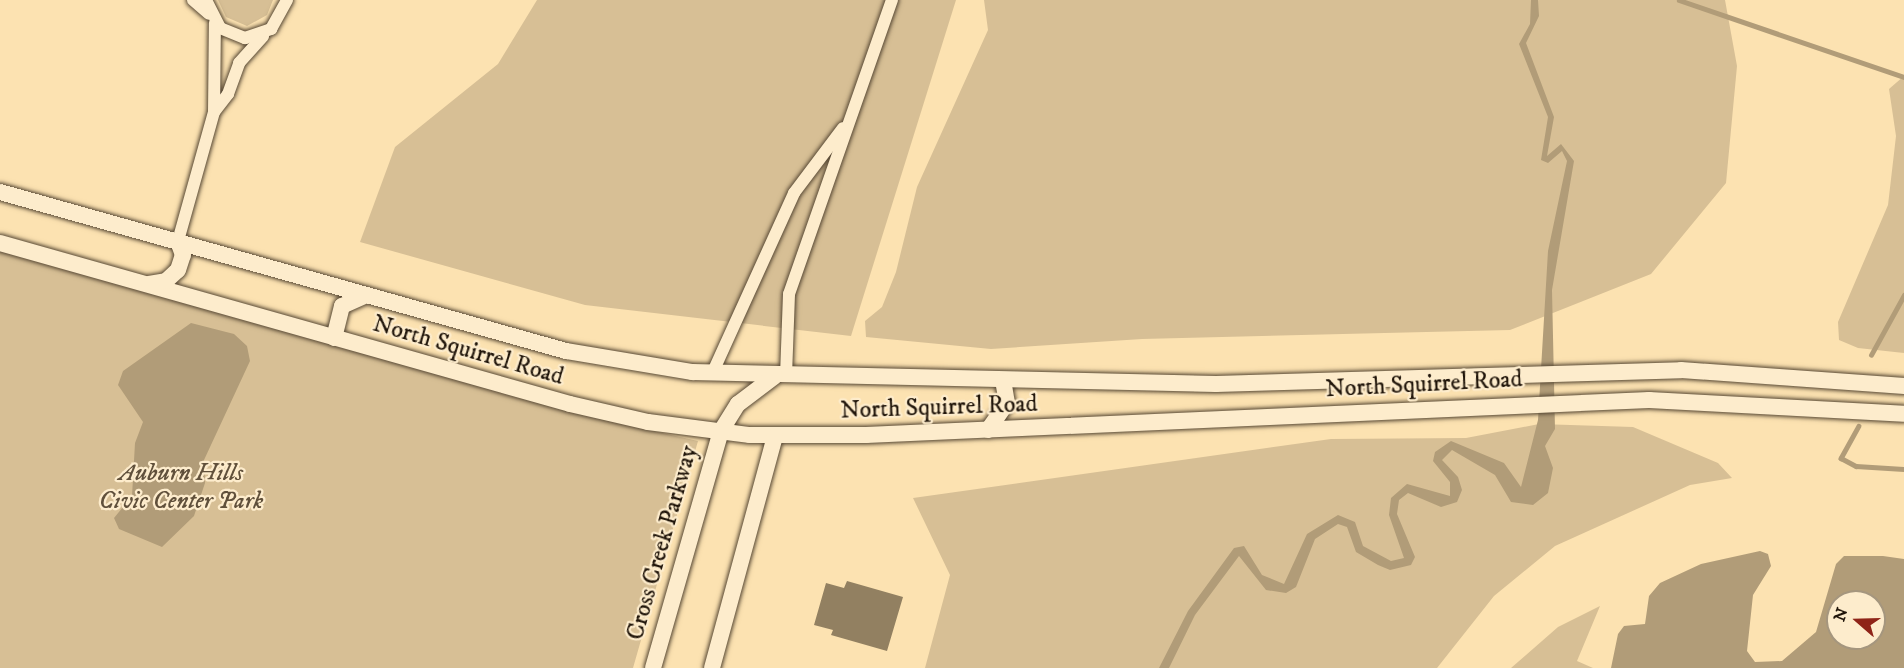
<!DOCTYPE html>
<style>
body{margin:0}
#map{position:relative;width:1904px;height:668px;overflow:hidden;background:#fce2b1;font-family:"IM FELL DW Pica",serif}
div>[style]{position:absolute}
.green>*{inset:0;background:#d7bf95}
.water>*{inset:0;background:#b19c78}
.stream>*{height:4.5px;margin:-2.25px;padding:0 2.25px;transform-origin:2.25px;border-radius:2.25px;background:#b19c78}
.building>*{inset:0;background:#928061}
.roads{filter:drop-shadow(0 0 2px #574834) drop-shadow(0 0 2px #574834)}
.street>*{height:12px;margin:-6px;padding:0 6px;transform-origin:6px;border-radius:6px;background:#fdeccc}
.secondary>*{height:16px;margin:-8px;padding:0 8px;transform-origin:8px;border-radius:8px;background:#fdeccc}
span{translate:-50% -50%;white-space:nowrap;text-align:center;line-height:1.15;-webkit-text-stroke:4.5px #fdeccc;paint-order:stroke}
.street-label{font-size:24px;color:#20150a}
.park-label{font-size:24px;color:#60503b;font-style:italic}
.north{position:absolute;left:1826px;top:590px;width:60px;height:60px;box-sizing:border-box;background:#fdeccc;border:2px solid #a5967e;border-radius:50%;rotate:290deg;font-size:16px;font-weight:700;line-height:24px;text-align:center;color:#20150a}
.north::after{content:'';display:block;margin:auto;width:21px;height:27px;background:#8f2418;clip-path:polygon(50% 0,100% 100%,50% 72%,0 100%)}
</style>
<div id="map">
<div class="green">
<div style="clip-path:polygon(218px 0,273px 0,267px 15px,247px 26px,226px 17px)"></div>
<div style="clip-path:polygon(537px 0,956px 0,851px 336px,585px 305px,360px 242px,395px 147px,498px 64px)"></div>
<div style="clip-path:polygon(984px 0,1725px 0,1737px 66px,1726px 183px,1651px 274px,1510px 330px,1142px 339px,991px 349px,866px 337px,865px 321px,882px 307px,896px 272px,917px 187px,988px 30px)"></div>
<div style="clip-path:polygon(1904px 76px,1904px 353px,1858px 348px,1839px 340px,1838px 322px,1888px 205px,1896px 136px,1889px 89px)"></div>
<div style="clip-path:polygon(0 250px,573px 413px,698px 441px,633px 668px,0 668px)"></div>
<div style="clip-path:polygon(1539px 424px,1633px 427px,1718px 463px,1732px 478px,1690px 485px,1555px 546px,1494px 596px,1437px 668px,925px 668px,950px 575px,913px 498px,1331px 439px,1466px 438px)"></div>
<div style="clip-path:polygon(1600px 606px,1577px 661px,1593px 668px,1511px 668px,1558px 627px)"></div>
</div>
<div class="water">
<div style="clip-path:polygon(1531px 0,1538px 0,1539px 16px,1526px 43px,1554px 117px,1547px 156px,1561px 144px,1574px 161px,1552px 290px,1555px 429px,1545px 446px,1553px 468px,1548px 493px,1533px 505px,1511px 502px,1495px 475px,1452px 450px,1442px 460px,1458px 477px,1462px 490px,1457px 502px,1441px 507px,1408px 493px,1399px 500px,1397px 514px,1415px 557px,1411px 565px,1390px 570px,1378px 565px,1356px 552px,1347px 527px,1338px 524px,1315px 539px,1296px 587px,1286px 593px,1266px 590px,1239px 556px,1195px 615px,1169px 668px,1159px 668px,1188px 611px,1234px 548px,1244px 546px,1262px 575px,1284px 584px,1307px 534px,1338px 515px,1355px 522px,1363px 546px,1391px 561px,1404px 558px,1389px 515px,1391px 498px,1407px 484px,1450px 496px,1450px 482px,1433px 461px,1435px 452px,1451px 441px,1504px 463px,1521px 487px,1538px 420px,1548px 251px,1567px 161px,1562px 151px,1548px 163px,1541px 160px,1548px 117px,1519px 44px,1530px 24px)"></div>
<div style="clip-path:polygon(191px 323px,234px 334px,247px 346px,250px 361px,204px 460px,205px 483px,194px 516px,162px 547px,119px 529px,114px 518px,132px 496px,135px 443px,143px 422px,118px 385px,123px 371px)"></div>
<div style="clip-path:polygon(evenodd,1760px 551px,1768px 554px,1771px 566px,1753px 595px,1747px 651px,1755px 662px,1782px 661px,1816px 632px,1836px 564px,1844px 556px,1883px 556px,1904px 559px,1904px 668px,1611px 668px,1618px 634px,1624px 626px,1645px 624px,1649px 596px,1660px 583px,1701px 564px,1760px 551px,1838px 602px,1874px 602px,1874px 638px,1838px 638px,1838px 602px)"></div>
</div>
<div class="stream">
<div style="left:1679px;top:0;width:238px;rotate:18.9deg"></div>
<div style="left:1871px;top:355px;width:68px;rotate:-61.2deg"></div>
<div style="left:1859px;top:426px;width:37px;rotate:119deg"></div>
<div style="left:1841px;top:458px;width:17px;rotate:28deg"></div>
<div style="left:1856px;top:466px;width:48px;rotate:3.6deg"></div>
</div>
<div class="building">
<div style="clip-path:polygon(847px 581px,903px 597px,887px 651px,831px 635px,833px 630px,814px 625px,826px 583px,844px 588px)"></div>
</div>
<div class="roads">
<div class="street">
<div style="left:193px;top:0;width:21px;rotate:41deg"></div>
<div style="left:206px;top:0;width:31px;rotate:63deg"></div>
<div style="left:220px;top:28px;width:27px;rotate:22deg"></div>
<div style="left:245px;top:38px;width:28px;rotate:-19deg"></div>
<div style="left:271px;top:29px;width:33px;rotate:-61deg"></div>
<div style="left:214px;top:112px;width:23px;rotate:-52deg"></div>
<div style="left:228px;top:94px;width:33px;rotate:-70deg"></div>
<div style="left:239px;top:63px;width:36px;rotate:-48deg"></div>
<div style="left:178px;top:241px;width:134px;rotate:-74.4deg"></div>
<div style="left:214px;top:112px;width:89px;rotate:-89.4deg"></div>
<div style="left:712px;top:374px;width:199px;rotate:-65.6deg"></div>
<div style="left:794px;top:193px;width:81px;rotate:-53deg"></div>
<div style="left:786px;top:376px;width:82px;rotate:-87.9deg"></div>
<div style="left:789px;top:294px;width:312px;rotate:-70.7deg"></div>
</div>
<div class="secondary">
<div style="left:0;top:192px;width:588px;rotate:15.69deg"></div>
<div style="left:566px;top:351px;width:128px;rotate:9.5deg"></div>
<div style="left:692px;top:372px;width:524px;rotate:1.31deg"></div>
<div style="left:1216px;top:384px;width:465px;rotate:-1.7deg"></div>
<div style="left:1681px;top:370px;width:224px;rotate:4.1deg"></div>
<div style="left:0;top:243px;width:592px;rotate:15.77deg"></div>
<div style="left:570px;top:404px;width:80px;rotate:13deg"></div>
<div style="left:648px;top:422px;width:103px;rotate:7.3deg"></div>
<div style="left:750px;top:435px;width:116px"></div>
<div style="left:866px;top:435px;width:784px;rotate:-2.56deg"></div>
<div style="left:1649px;top:400px;width:255px;rotate:3.1deg"></div>
<div style="left:149px;top:284px;width:17px;rotate:-10deg"></div>
<div style="left:166px;top:281px;width:16px;rotate:-43deg"></div>
<div style="left:178px;top:270px;width:16px;rotate:-72deg"></div>
<div style="left:183px;top:255px;width:15px;rotate:-110deg"></div>
<div style="left:334px;top:338px;width:33px;rotate:-76deg"></div>
<div style="left:342px;top:306px;width:27px;rotate:-24deg"></div>
<div style="left:988px;top:430px;width:33px;rotate:-55deg"></div>
<div style="left:1007px;top:403px;width:22px;rotate:-100deg"></div>
<div style="left:653px;top:668px;width:247px;rotate:-74deg"></div>
<div style="left:721px;top:431px;width:32px;rotate:-58deg"></div>
<div style="left:738px;top:404px;width:46px;rotate:-37.1deg"></div>
<div style="left:712px;top:668px;width:240px;rotate:-74.8deg"></div>
</div>
</div>
<div class="street-label">
<span style="left:468px;top:351px;rotate:16deg">North Squirrel Road</span>
<span style="left:1424px;top:385px;rotate:-3deg">North Squirrel Road</span>
<span style="left:939px;top:408px;rotate:-2deg">North Squirrel Road</span>
<span style="left:663px;top:543px;rotate:-74deg">Cross Creek Parkway</span>
</div>
<div class="park-label">
<span style="left:181px;top:488px">Auburn Hills<br>Civic Center Park</span>
</div>
<div class="north">N</div>
</div>
